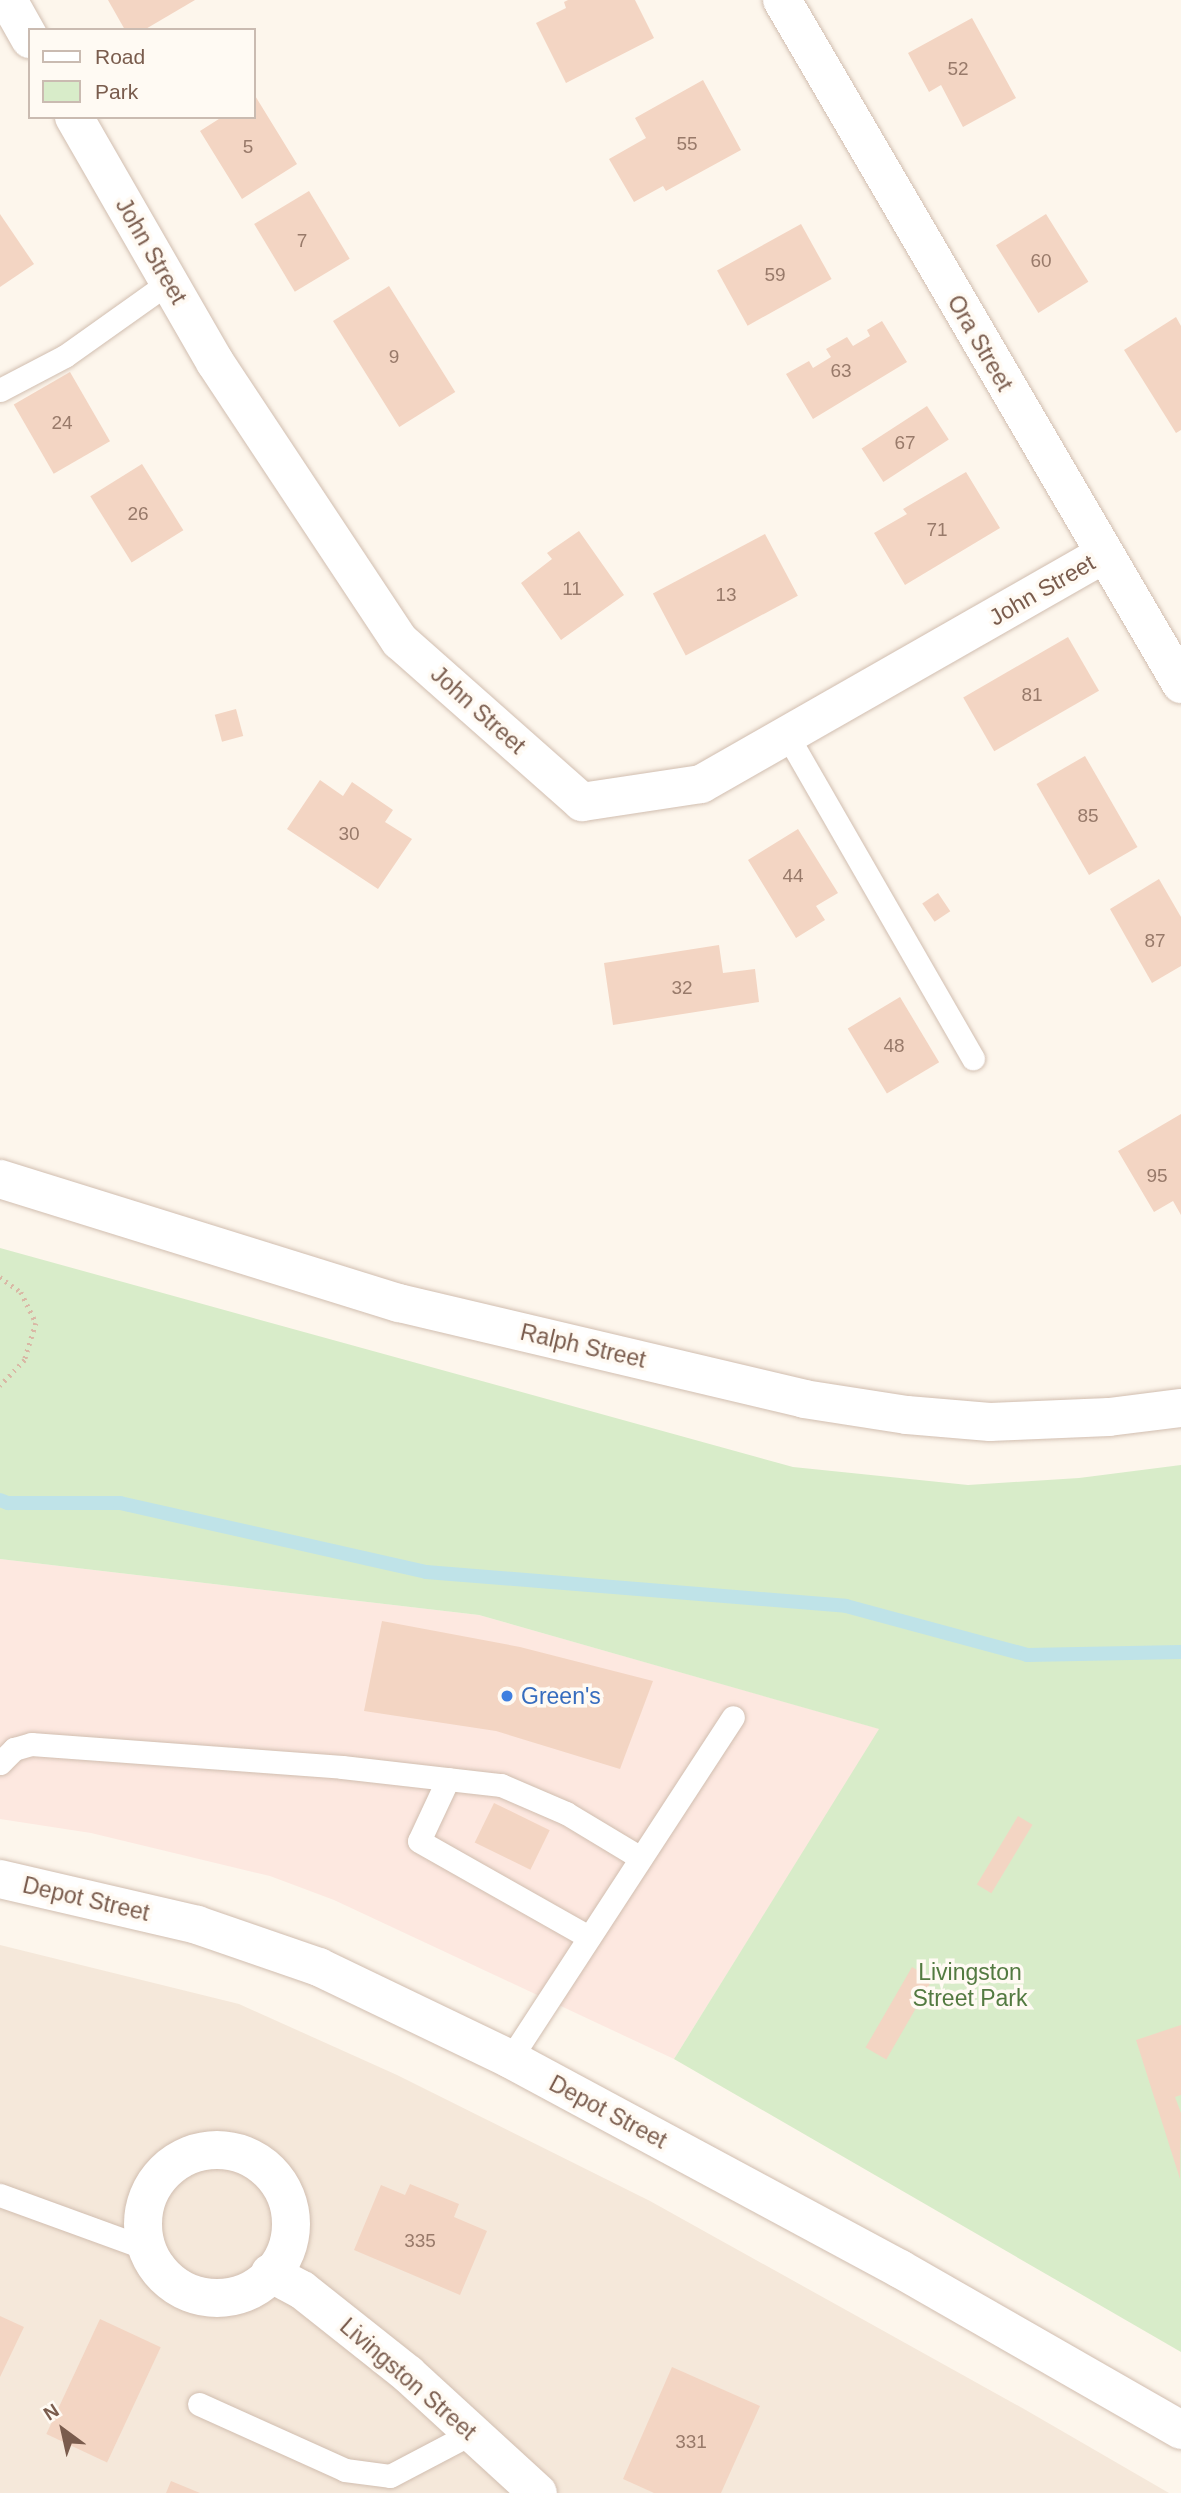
<!DOCTYPE html>
<style>
body{margin:0}
#map{position:relative;width:1181px;height:2493px;overflow:hidden;background:#fdf6ec;font-family:Arial,sans-serif}
div>[style]{position:absolute}
.residential>*{inset:0;background:#f5e8da}
.commercial>*{inset:0;background:#fde8e0}
.green>*{inset:0;background:#d8ecc9}
.stream>*{height:14px;margin:-7px;padding:0 7px;transform-origin:7px;border-radius:7px;background:#bfe3e8}
.building>*{inset:0;background:#f3d5c3;transform-origin:0 0}
.path>*{height:4.5px;margin-top:-2.25px;transform-origin:0;background:repeating-linear-gradient(90deg,#d9b8a5 0 2px,transparent 0 7px)}
.roads{filter:drop-shadow(0 0 2px #d1beb0) drop-shadow(0 0 2px #d1beb0)}
.service>*{height:23px;margin:-11.5px;padding:0 11.5px;transform-origin:11.5px;border-radius:11.5px;background:#fff}
.minor>*{height:38px;margin:-19px;padding:0 19px;transform-origin:19px;border-radius:19px;background:#fff}
.minor>.ring{margin:-19px;padding:0;box-sizing:content-box;background:none;border:38px solid #fff;border-radius:50%}
.tertiary>*{height:38px;margin:-19px;padding:0 19px;transform-origin:19px;border-radius:19px;background:#fff}
.dots>*{width:19px;height:19px;translate:-50% -50%;box-sizing:border-box;border:4px solid #fffaf3;border-radius:50%}
span{translate:-50% -50%;white-space:nowrap;text-align:center;line-height:1.15;-webkit-text-stroke:7px #fffaf3;paint-order:stroke}
.number-label{font-size:19px;color:#987a6a}
.number-label span{-webkit-text-stroke-width:0}
.street-label{font-size:23px;color:#7a5c4d}
.shop-label{font-size:23px;color:#366cbe}
.left{translate:0 -50%;text-align:left}
.park-label{font-size:23px;color:#537a41}
.legend{position:absolute;left:28px;top:28px;width:228px;height:91px;box-sizing:border-box;background:#fffaf3;border:2px solid #cabbb1;margin:0;padding:9px 12px;list-style:none;font-size:21px;color:#7a5c4d}
.legend li{display:flex;align-items:center;gap:14px;height:35px}
.legend b{width:35px;border:2px solid #cabbb1}
.north{position:absolute;left:28px;top:2395px;width:70px;height:70px;-webkit-text-stroke:5px #fffaf3;paint-order:stroke;rotate:327deg;font-size:19px;font-weight:700;line-height:28px;text-align:center;color:#7a5c4d}
.north::after{content:'';display:block;margin:auto;width:24px;height:32px;background:#7a5c4d;clip-path:polygon(50% 0,100% 100%,50% 72%,0 100%)}
</style>
<div id="map">
<div class="residential">
<div style="clip-path:polygon(0 1945px,239px 2004px,397px 2075px,650px 2201px,1024px 2409px,1169px 2493px,0 2493px)"></div>
</div>
<div class="commercial">
<div style="clip-path:polygon(0 1559px,479px 1615px,880px 1729px,674px 2059px,334px 1900px,270px 1876px,91px 1833px,0 1819px)"></div>
</div>
<div class="green">
<div style="clip-path:polygon(0 1248px,793px 1467px,968px 1485px,1079px 1478px,1181px 1465px,1181px 2352px,674px 2059px,879px 1729px,479px 1615px,0 1559px)"></div>
</div>
<div class="stream">
<div style="left:0;top:1500px;width:9px;rotate:21deg"></div>
<div style="left:8px;top:1503px;width:112px"></div>
<div style="left:120px;top:1503px;width:314px;rotate:12.7deg"></div>
<div style="left:426px;top:1572px;width:421px;rotate:4.6deg"></div>
<div style="left:846px;top:1606px;width:188px;rotate:15.1deg"></div>
<div style="left:1027px;top:1655px;width:154px;rotate:-1.1deg"></div>
</div>
<div class="building">
<div style="clip-path:polygon(108px 0,195px 0,144px 30px,125px 30px)"></div>
<div style="clip-path:polygon(568px 0,635px 0,654px 38px,566px 83px,536px 23px,566px 8px,564px 2px)"></div>
<div style="clip-path:polygon(972px 18px,1016px 98px,963px 127px,941px 85px,929px 92px,908px 53px)"></div>
<div style="clip-path:polygon(703px 80px,741px 150px,666px 191px,663px 186px,634px 202px,609px 159px,646px 138px,635px 118px)"></div>
<div style="clip-path:polygon(254px 94px,297px 164px,242px 199px,200px 131px,222px 117px,254px 117px)"></div>
<div style="left:309px;top:191px;width:79px;height:64px;rotate:59deg"></div>
<div style="clip-path:polygon(0 214px,34px 264px,0 287px)"></div>
<div style="left:1046px;top:214px;width:80px;height:59px;rotate:58deg"></div>
<div style="left:801px;top:224px;width:63px;height:96px;rotate:61deg"></div>
<div style="left:389px;top:286px;width:125px;height:66px;rotate:58deg"></div>
<div style="clip-path:polygon(1176px 317px,1181px 326px,1181px 430px,1176px 433px,1124px 350px)"></div>
<div style="clip-path:polygon(882px 321px,907px 362px,813px 419px,786px 374px,809px 361px,813px 368px,831px 357px,826px 349px,847px 337px,853px 346px,870px 336px,867px 330px)"></div>
<div style="left:70px;top:372px;width:80px;height:65px;rotate:60deg"></div>
<div style="left:927px;top:406px;width:40px;height:78px;rotate:57deg"></div>
<div style="left:142px;top:464px;width:78px;height:61px;rotate:58deg"></div>
<div style="clip-path:polygon(966px 472px,1000px 528px,905px 585px,874px 533px,907px 514px,903px 509px)"></div>
<div style="clip-path:polygon(579px 531px,624px 595px,561px 640px,521px 583px,552px 559px,547px 553px)"></div>
<div style="left:765px;top:534px;width:70px;height:127px;rotate:62deg"></div>
<div style="left:1068px;top:637px;width:62px;height:121px;rotate:60deg"></div>
<div style="left:236px;top:709px;width:28px;height:22px;rotate:75deg"></div>
<div style="left:1085px;top:756px;width:105px;height:56px;rotate:60deg"></div>
<div style="clip-path:polygon(320px 780px,343px 796px,352px 782px,393px 810px,385px 822px,412px 839px,378px 889px,287px 829px)"></div>
<div style="clip-path:polygon(798px 829px,838px 893px,816px 906px,825px 920px,796px 938px,748px 860px)"></div>
<div style="clip-path:polygon(1159px 879px,1181px 917px,1181px 966px,1152px 983px,1110px 909px)"></div>
<div style="left:938px;top:893px;width:22px;height:19px;rotate:56deg"></div>
<div style="clip-path:polygon(719px 945px,723px 973px,755px 969px,759px 1002px,613px 1025px,604px 963px)"></div>
<div style="left:900px;top:997px;width:76px;height:61px;rotate:59deg"></div>
<div style="clip-path:polygon(1181px 1114px,1181px 1215px,1173px 1201px,1154px 1212px,1118px 1151px)"></div>
<div style="clip-path:polygon(382px 1621px,520px 1647px,653px 1681px,620px 1769px,496px 1731px,364px 1711px)"></div>
<div style="left:494px;top:1803px;width:62px;height:44px;rotate:26deg"></div>
<div style="left:1018px;top:1816px;width:17px;height:80px;rotate:31deg"></div>
<div style="left:912px;top:1967px;width:24px;height:93px;rotate:30deg"></div>
<div style="clip-path:polygon(1181px 2025px,1181px 2095px,1175px 2097px,1181px 2113px,1180px 2179px,1136px 2040px)"></div>
<div style="clip-path:polygon(410px 2184px,459px 2204px,454px 2217px,487px 2231px,460px 2295px,354px 2250px,381px 2185px,405px 2195px)"></div>
<div style="clip-path:polygon(0 2316px,24px 2327px,0 2377px)"></div>
<div style="left:100px;top:2319px;width:67px;height:127px;rotate:25deg"></div>
<div style="clip-path:polygon(672px 2367px,760px 2406px,721px 2493px,654px 2493px,623px 2479px)"></div>
<div style="clip-path:polygon(171px 2481px,200px 2493px,166px 2493px)"></div>
</div>
<div class="path">
<div style="left:0;top:1277px;width:26px;rotate:36deg"></div>
<div style="left:21px;top:1292px;width:34px;rotate:64deg"></div>
<div style="left:36px;top:1323px;width:39px;rotate:107deg"></div>
<div style="left:25px;top:1360px;width:36px;rotate:134deg"></div>
</div>
<div class="roads">
<div class="service">
<div style="left:0;top:390px;width:73px;rotate:-27.6deg"></div>
<div style="left:65px;top:356px;width:128px;rotate:-35.4deg"></div>
<div style="left:787px;top:735px;width:373px;rotate:60.1deg"></div>
<div style="left:0;top:1763px;width:20px;rotate:-45deg"></div>
<div style="left:14px;top:1749px;width:18px;rotate:-16deg"></div>
<div style="left:31px;top:1744px;width:312px;rotate:4.2deg"></div>
<div style="left:342px;top:1767px;width:160px;rotate:6.5deg"></div>
<div style="left:501px;top:1785px;width:71px;rotate:23.3deg"></div>
<div style="left:566px;top:1813px;width:87px;rotate:31deg"></div>
<div style="left:448px;top:1779px;width:68px;rotate:115.1deg"></div>
<div style="left:419px;top:1841px;width:195px;rotate:29.5deg"></div>
<div style="left:510px;top:2059px;width:408px;rotate:-56.9deg"></div>
<div style="left:0;top:2195px;width:155px;rotate:20deg"></div>
<div style="left:199px;top:2404px;width:160px;rotate:24.3deg"></div>
<div style="left:345px;top:2470px;width:45px;rotate:7.6deg"></div>
<div style="left:390px;top:2476px;width:93px;rotate:-27.7deg"></div>
</div>
<div class="minor">
<div style="left:8px;top:0;width:45px;rotate:60.6deg"></div>
<div style="left:782px;top:0;width:792px;rotate:59.74deg"></div>
<div style="left:74px;top:117px;width:283px;rotate:60.1deg"></div>
<div style="left:215px;top:362px;width:335px;rotate:56.5deg"></div>
<div style="left:400px;top:641px;width:243px;rotate:41.5deg"></div>
<div style="left:582px;top:802px;width:120px;rotate:-8.6deg"></div>
<div style="left:701px;top:784px;width:463px;rotate:-29.7deg"></div>
<div style="left:0;top:1179px;width:418px;rotate:17.3deg"></div>
<div style="left:399px;top:1303px;width:416px;rotate:13.3deg"></div>
<div style="left:804px;top:1399px;width:104px;rotate:8.8deg"></div>
<div style="left:907px;top:1415px;width:83px;rotate:4.8deg"></div>
<div style="left:990px;top:1422px;width:119px;rotate:-2.4deg"></div>
<div style="left:1109px;top:1417px;width:73px;rotate:-7.1deg"></div>
<div class="ring" style="left:143px;top:2150px;width:110px;height:110px"></div>
<div style="left:270px;top:2273px;width:36px;rotate:28deg"></div>
<div style="left:302px;top:2290px;width:135px;rotate:38.4deg"></div>
<div style="left:408px;top:2374px;width:176px;rotate:42.5deg"></div>
</div>
<div class="tertiary">
<div style="left:0;top:1879px;width:202px;rotate:13.1deg"></div>
<div style="left:197px;top:1925px;width:129px;rotate:19deg"></div>
<div style="left:319px;top:1967px;width:212px;rotate:25.7deg"></div>
<div style="left:510px;top:2059px;width:443px;rotate:28.3deg"></div>
<div style="left:900px;top:2269px;width:324px;rotate:29.8deg"></div>
</div>
</div>
<div class="dots">
<div style="left:507px;top:1696px;background:#3f7fe0"></div>
</div>
<div class="number-label">
<span style="left:958px;top:69px">52</span>
<span style="left:687px;top:144px">55</span>
<span style="left:248px;top:147px">5</span>
<span style="left:302px;top:241px">7</span>
<span style="left:1041px;top:261px">60</span>
<span style="left:775px;top:275px">59</span>
<span style="left:394px;top:357px">9</span>
<span style="left:841px;top:371px">63</span>
<span style="left:62px;top:423px">24</span>
<span style="left:905px;top:443px">67</span>
<span style="left:138px;top:514px">26</span>
<span style="left:937px;top:530px">71</span>
<span style="left:572px;top:589px">11</span>
<span style="left:726px;top:595px">13</span>
<span style="left:1032px;top:695px">81</span>
<span style="left:1088px;top:816px">85</span>
<span style="left:349px;top:834px">30</span>
<span style="left:793px;top:876px">44</span>
<span style="left:1155px;top:941px">87</span>
<span style="left:682px;top:988px">32</span>
<span style="left:894px;top:1046px">48</span>
<span style="left:1157px;top:1176px">95</span>
<span style="left:420px;top:2241px">335</span>
<span style="left:691px;top:2442px">331</span>
</div>
<div class="street-label">
<span style="left:151px;top:251px;rotate:60deg">John Street</span>
<span style="left:980px;top:343px;rotate:60deg">Ora Street</span>
<span style="left:1042px;top:590px;rotate:-30deg">John Street</span>
<span style="left:478px;top:710px;rotate:42deg">John Street</span>
<span style="left:583px;top:1346px;rotate:13deg">Ralph Street</span>
<span style="left:86px;top:1899px;rotate:13deg">Depot Street</span>
<span style="left:608px;top:2112px;rotate:28deg">Depot Street</span>
<span style="left:408px;top:2379px;rotate:41deg">Livingston Street</span>
</div>
<div class="shop-label">
<span class="left" style="left:521px;top:1696px">Green's</span>
</div>
<div class="park-label">
<span style="left:970px;top:1985px">Livingston<br>Street Park</span>
</div>
<ul class="legend">
<li><b style="height:9px;background:#fff"></b>Road</li>
<li><b style="height:19px;background:#d8ecc9"></b>Park</li>
</ul>
<div class="north">N</div>
</div>
